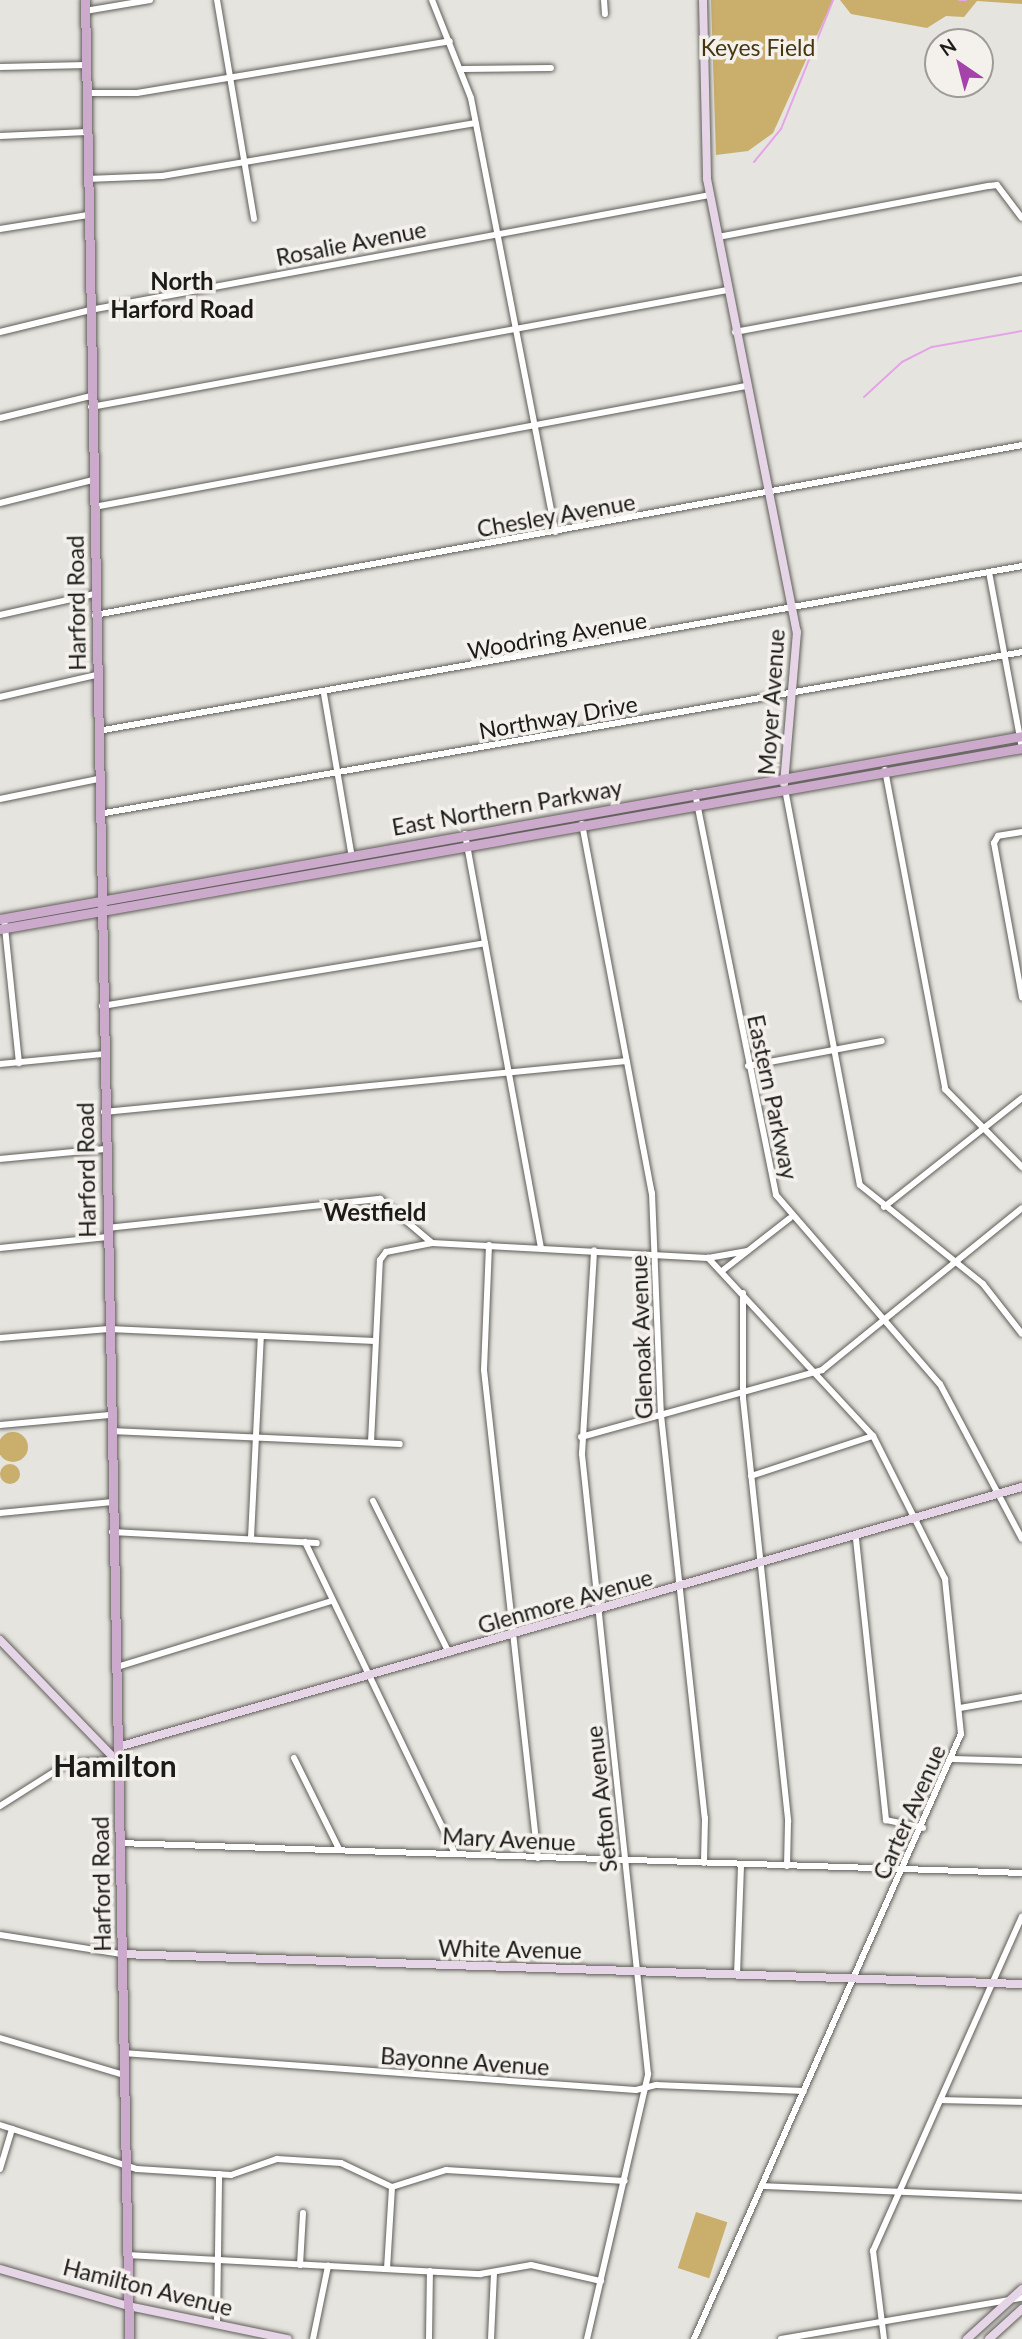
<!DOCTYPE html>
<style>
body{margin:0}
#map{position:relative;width:1022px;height:2339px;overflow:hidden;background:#e6e4df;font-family:Lato,sans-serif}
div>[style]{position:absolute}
.green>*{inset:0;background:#c9ae6c;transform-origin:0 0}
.round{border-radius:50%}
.stream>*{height:2px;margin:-1px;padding:0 1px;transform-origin:1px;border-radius:1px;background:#e4a4e7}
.roads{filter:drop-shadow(0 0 2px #5f5d58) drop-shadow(0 0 2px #5f5d58)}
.street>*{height:6px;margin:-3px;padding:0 3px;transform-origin:3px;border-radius:3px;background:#fff}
.secondary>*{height:8px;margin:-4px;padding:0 4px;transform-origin:4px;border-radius:4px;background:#e5d5e6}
.primary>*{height:9px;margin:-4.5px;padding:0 4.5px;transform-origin:4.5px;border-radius:4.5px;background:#cbaacc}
span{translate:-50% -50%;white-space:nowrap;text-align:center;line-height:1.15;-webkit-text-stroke:7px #f4f1ec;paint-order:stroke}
.park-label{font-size:23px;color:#453610}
.street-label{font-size:23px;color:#1c1b19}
.neighbourhood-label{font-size:24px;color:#1c1b19;font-weight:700}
.district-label{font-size:30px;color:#1c1b19;font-weight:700}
.north{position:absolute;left:924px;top:28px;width:70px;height:70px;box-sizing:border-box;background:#f4f1ec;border:2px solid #9e9b98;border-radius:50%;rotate:325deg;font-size:19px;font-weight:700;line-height:28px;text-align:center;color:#1c1b19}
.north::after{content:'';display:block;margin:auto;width:24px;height:32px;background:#a443aa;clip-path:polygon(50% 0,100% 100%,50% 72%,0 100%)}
</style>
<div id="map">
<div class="green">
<div style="clip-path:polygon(711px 0,833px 0,773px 133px,748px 151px,716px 155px)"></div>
<div style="clip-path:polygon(840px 0,1022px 0,1022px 4px,977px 1px,964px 17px,946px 16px,927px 28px,851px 14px)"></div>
<div class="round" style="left:-2px;top:1432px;width:30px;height:30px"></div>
<div class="round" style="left:0;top:1464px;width:20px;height:20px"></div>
<div style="left:696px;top:2212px;width:33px;height:59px;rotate:18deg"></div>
</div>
<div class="stream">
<div style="left:959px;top:0;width:7px"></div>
<div style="left:754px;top:162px;width:43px;rotate:-50.7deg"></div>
<div style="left:781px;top:129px;width:139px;rotate:-68deg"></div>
<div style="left:864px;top:397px;width:52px;rotate:-42.6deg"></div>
<div style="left:902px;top:362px;width:34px;rotate:-27deg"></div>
<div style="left:932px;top:347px;width:91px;rotate:-10.1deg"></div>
</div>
<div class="roads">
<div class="street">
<div style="left:217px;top:0;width:222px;rotate:80.4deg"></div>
<div style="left:432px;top:0;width:105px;rotate:68.3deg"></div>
<div style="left:471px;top:98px;width:442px;rotate:79deg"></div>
<div style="left:604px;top:0;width:14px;rotate:86deg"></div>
<div style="left:85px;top:11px;width:66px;rotate:-9.6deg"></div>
<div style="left:0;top:67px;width:86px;rotate:-1.3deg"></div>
<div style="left:463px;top:69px;width:88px;rotate:-0.7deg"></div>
<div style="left:86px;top:93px;width:51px"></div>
<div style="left:137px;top:93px;width:317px;rotate:-9.4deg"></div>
<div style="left:0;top:136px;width:87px;rotate:-2.6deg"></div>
<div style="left:87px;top:179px;width:75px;rotate:-2.3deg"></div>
<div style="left:162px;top:176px;width:318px;rotate:-9.6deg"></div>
<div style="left:0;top:229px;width:89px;rotate:-9deg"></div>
<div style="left:718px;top:237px;width:276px;rotate:-10.7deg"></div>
<div style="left:989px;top:186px;width:8px;rotate:-7deg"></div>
<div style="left:997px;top:185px;width:41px;rotate:52.9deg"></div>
<div style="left:0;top:332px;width:93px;rotate:-13.7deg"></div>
<div style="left:90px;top:310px;width:631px;rotate:-10.51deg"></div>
<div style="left:735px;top:332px;width:292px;rotate:-10.5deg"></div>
<div style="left:91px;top:407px;width:647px;rotate:-10.42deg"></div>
<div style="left:0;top:418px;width:94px;rotate:-13.6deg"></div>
<div style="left:0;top:503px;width:96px;rotate:-13.9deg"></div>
<div style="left:94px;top:507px;width:663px;rotate:-10.51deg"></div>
<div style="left:989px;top:572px;width:179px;rotate:79.4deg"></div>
<div style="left:0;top:615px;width:96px;rotate:-12.6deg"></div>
<div style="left:95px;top:615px;width:942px;rotate:-10.39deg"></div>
<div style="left:324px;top:694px;width:166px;rotate:80.3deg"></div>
<div style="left:0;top:697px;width:98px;rotate:-12.9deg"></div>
<div style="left:98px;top:731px;width:939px;rotate:-10.12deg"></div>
<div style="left:885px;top:770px;width:325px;rotate:79.3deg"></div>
<div style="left:945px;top:1089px;width:110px;rotate:45.4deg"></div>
<div style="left:785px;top:789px;width:403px;rotate:79.3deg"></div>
<div style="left:860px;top:1185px;width:158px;rotate:38.8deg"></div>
<div style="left:983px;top:1284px;width:63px;rotate:52deg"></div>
<div style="left:695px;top:793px;width:410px;rotate:78.6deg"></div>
<div style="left:776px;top:1195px;width:250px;rotate:49.1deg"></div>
<div style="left:940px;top:1384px;width:175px;rotate:62.1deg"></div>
<div style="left:0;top:799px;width:100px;rotate:-11.5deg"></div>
<div style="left:99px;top:814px;width:937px;rotate:-9.95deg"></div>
<div style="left:582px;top:824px;width:376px;rotate:79.3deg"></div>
<div style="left:652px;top:1193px;width:222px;rotate:87.7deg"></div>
<div style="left:661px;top:1415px;width:405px;rotate:83.8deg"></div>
<div style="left:705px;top:1818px;width:45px;rotate:91.3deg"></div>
<div style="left:1022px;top:832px;width:24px;rotate:171deg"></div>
<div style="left:998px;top:836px;width:8px;rotate:120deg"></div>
<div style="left:994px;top:843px;width:157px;rotate:79.7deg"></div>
<div style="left:465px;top:834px;width:420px;rotate:79.6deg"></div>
<div style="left:4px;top:918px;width:146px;rotate:84.1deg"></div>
<div style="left:102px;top:1006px;width:388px;rotate:-9.3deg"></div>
<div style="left:0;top:1064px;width:103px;rotate:-5.5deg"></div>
<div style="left:748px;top:1066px;width:136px;rotate:-10.6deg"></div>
<div style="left:104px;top:1112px;width:525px;rotate:-5.57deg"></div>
<div style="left:0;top:1159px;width:105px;rotate:-5.4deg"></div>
<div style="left:884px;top:1207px;width:176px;rotate:-38.3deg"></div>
<div style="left:107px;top:1228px;width:275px;rotate:-6.1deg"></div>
<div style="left:380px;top:1199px;width:68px;rotate:40.2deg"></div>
<div style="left:432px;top:1243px;width:276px;rotate:3.1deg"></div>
<div style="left:708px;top:1258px;width:40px;rotate:-10deg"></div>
<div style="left:489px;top:1245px;width:125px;rotate:92.3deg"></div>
<div style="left:484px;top:1370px;width:491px;rotate:83.7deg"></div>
<div style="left:0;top:1248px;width:108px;rotate:-5.9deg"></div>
<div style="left:722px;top:1271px;width:86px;rotate:-37.9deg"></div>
<div style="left:743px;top:1293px;width:105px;rotate:90deg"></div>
<div style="left:743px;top:1398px;width:426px;rotate:83.9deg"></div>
<div style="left:788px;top:1822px;width:44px;rotate:91.3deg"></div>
<div style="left:0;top:1338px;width:109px;rotate:-4.7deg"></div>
<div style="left:109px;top:1329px;width:266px;rotate:2.6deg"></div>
<div style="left:0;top:1425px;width:110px;rotate:-5.2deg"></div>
<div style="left:111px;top:1431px;width:289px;rotate:2.6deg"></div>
<div style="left:581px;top:1437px;width:250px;rotate:-15.5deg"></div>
<div style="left:822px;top:1370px;width:257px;rotate:-39deg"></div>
<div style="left:371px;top:1442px;width:182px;rotate:-87.2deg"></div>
<div style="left:380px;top:1260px;width:10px;rotate:-53deg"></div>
<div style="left:386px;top:1252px;width:47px;rotate:-11.1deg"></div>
<div style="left:751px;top:1476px;width:128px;rotate:-18.2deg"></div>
<div style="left:373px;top:1501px;width:170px;rotate:63.4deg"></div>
<div style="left:0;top:1513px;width:113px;rotate:-5.6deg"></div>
<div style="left:112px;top:1532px;width:205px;rotate:3.1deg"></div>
<div style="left:251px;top:1538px;width:202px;rotate:-87.2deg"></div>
<div style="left:856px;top:1539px;width:283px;rotate:83.9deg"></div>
<div style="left:886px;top:1820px;width:38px;rotate:12deg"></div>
<div style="left:305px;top:1542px;width:345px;rotate:64.3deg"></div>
<div style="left:117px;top:1667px;width:224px;rotate:-17.1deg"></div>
<div style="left:960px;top:1708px;width:63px;rotate:-10.1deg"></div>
<div style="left:294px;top:1758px;width:102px;rotate:63.7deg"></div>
<div style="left:953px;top:1759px;width:69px;rotate:1.7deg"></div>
<div style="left:0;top:1806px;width:80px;rotate:-32.3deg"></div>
<div style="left:68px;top:1763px;width:43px;rotate:-4deg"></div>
<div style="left:119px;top:1843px;width:903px;rotate:1.9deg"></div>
<div style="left:0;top:1935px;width:122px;rotate:8.9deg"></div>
<div style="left:737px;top:1975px;width:111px;rotate:-87.9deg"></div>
<div style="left:0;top:2038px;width:129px;rotate:16.6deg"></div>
<div style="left:123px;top:2053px;width:514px;rotate:4.13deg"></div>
<div style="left:636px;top:2090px;width:21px;rotate:-14deg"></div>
<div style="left:656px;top:2085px;width:148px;rotate:2.3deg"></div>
<div style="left:941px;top:2100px;width:81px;rotate:1.4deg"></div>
<div style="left:0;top:2125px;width:144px;rotate:17.8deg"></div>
<div style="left:137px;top:2169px;width:94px;rotate:3.7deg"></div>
<div style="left:231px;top:2175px;width:49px;rotate:-19.2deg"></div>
<div style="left:277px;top:2159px;width:64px;rotate:3.6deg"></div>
<div style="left:341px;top:2163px;width:56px;rotate:25.2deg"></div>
<div style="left:392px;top:2187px;width:57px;rotate:-17.5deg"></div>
<div style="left:446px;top:2170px;width:179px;rotate:3.5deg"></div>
<div style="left:0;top:2169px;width:42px;rotate:-73.3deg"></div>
<div style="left:762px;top:2186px;width:260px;rotate:2.4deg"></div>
<div style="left:127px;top:2255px;width:354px;rotate:3.1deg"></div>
<div style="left:480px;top:2274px;width:52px;rotate:-10deg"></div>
<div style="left:531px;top:2265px;width:72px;rotate:12.9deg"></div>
<div style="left:300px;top:2265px;width:52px;rotate:-86.7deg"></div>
<div style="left:387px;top:2269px;width:82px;rotate:-86.5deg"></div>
<div style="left:217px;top:2325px;width:151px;rotate:-89.2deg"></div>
<div style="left:313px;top:2339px;width:75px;rotate:-78.4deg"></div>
<div style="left:429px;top:2339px;width:68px;rotate:-89.2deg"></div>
<div style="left:491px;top:2339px;width:65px;rotate:-87.4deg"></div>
<div style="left:587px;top:2339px;width:272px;rotate:-77deg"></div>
<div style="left:648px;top:2074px;width:624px;rotate:-96.08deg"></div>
<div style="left:582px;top:1454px;width:204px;rotate:-86.6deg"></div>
<div style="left:694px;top:2339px;width:661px;rotate:-66.19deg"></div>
<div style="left:961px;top:1734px;width:156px;rotate:-95.9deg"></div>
<div style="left:945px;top:1579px;width:160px;rotate:-116.7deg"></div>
<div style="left:873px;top:1436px;width:243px;rotate:-132.8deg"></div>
<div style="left:781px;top:2339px;width:244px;rotate:-9.7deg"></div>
<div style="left:884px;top:2339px;width:89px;rotate:-97.1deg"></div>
<div style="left:873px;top:2251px;width:366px;rotate:-66deg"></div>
</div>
<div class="secondary">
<div style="left:703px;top:0;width:179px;rotate:88.7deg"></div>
<div style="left:707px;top:179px;width:462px;rotate:78.8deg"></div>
<div style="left:797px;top:632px;width:152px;rotate:94.9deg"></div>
<div style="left:0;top:1640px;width:170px;rotate:46deg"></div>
<div style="left:118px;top:1747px;width:941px;rotate:-16.05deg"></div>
<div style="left:121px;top:1954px;width:901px;rotate:1.91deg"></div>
<div style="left:0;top:2269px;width:133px;rotate:16.1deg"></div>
<div style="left:128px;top:2306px;width:163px;rotate:11.7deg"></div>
<div style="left:967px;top:2339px;width:74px;rotate:-42.3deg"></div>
<div style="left:989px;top:2339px;width:45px;rotate:-42.3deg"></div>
</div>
<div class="primary">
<div style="left:85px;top:0;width:2339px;rotate:88.92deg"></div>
<div style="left:0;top:919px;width:1038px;rotate:-10.15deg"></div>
<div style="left:0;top:929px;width:1038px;rotate:-10.04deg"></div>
</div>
</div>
<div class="park-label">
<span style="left:758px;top:47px">Keyes Field</span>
</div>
<div class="street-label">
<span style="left:351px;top:243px;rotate:-11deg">Rosalie Avenue</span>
<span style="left:556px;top:515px;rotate:-10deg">Chesley Avenue</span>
<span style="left:76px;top:603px;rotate:-91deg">Harford Road</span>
<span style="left:557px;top:635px;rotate:-10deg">Woodring Avenue</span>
<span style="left:771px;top:702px;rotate:-86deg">Moyer Avenue</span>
<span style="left:558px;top:717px;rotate:-10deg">Northway Drive</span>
<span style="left:507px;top:807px;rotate:-10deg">East Northern Parkway</span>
<span style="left:773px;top:1097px;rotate:78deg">Eastern Parkway</span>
<span style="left:86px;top:1170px;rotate:-91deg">Harford Road</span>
<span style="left:641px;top:1337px;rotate:-92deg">Glenoak Avenue</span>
<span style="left:565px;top:1601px;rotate:-16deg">Glenmore Avenue</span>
<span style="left:601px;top:1799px;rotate:-96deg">Sefton Avenue</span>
<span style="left:909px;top:1812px;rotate:-66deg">Carter Avenue</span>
<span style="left:509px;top:1839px;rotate:3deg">Mary Avenue</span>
<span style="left:101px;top:1884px;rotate:-91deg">Harford Road</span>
<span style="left:510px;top:1949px;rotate:1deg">White Avenue</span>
<span style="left:465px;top:2061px;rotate:4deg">Bayonne Avenue</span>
<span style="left:148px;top:2287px;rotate:14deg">Hamilton Avenue</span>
</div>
<div class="neighbourhood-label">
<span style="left:182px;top:295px">North<br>Harford Road</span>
<span style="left:375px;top:1212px">Westfield</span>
</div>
<div class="district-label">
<span style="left:115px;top:1765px">Hamilton</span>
</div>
<div class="north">N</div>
</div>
